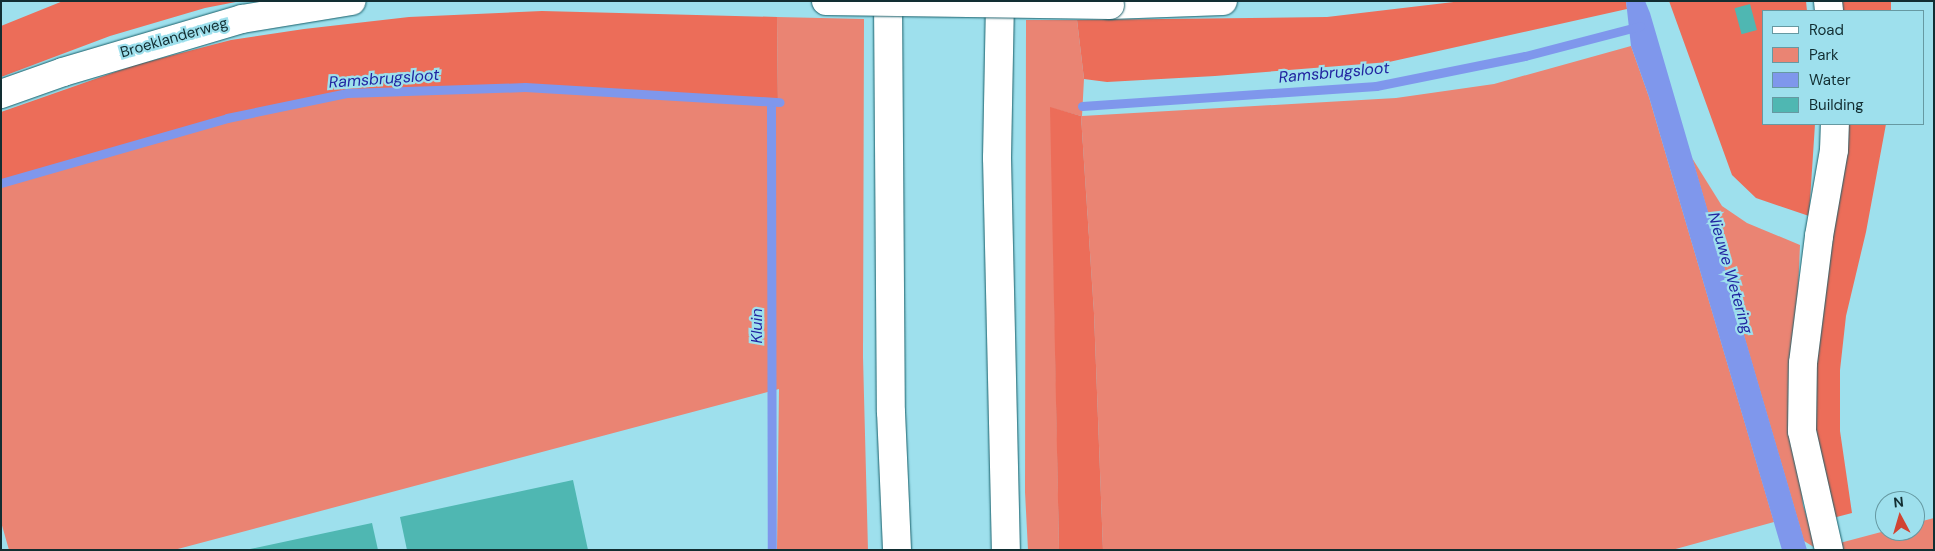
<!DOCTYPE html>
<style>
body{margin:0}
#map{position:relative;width:1935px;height:551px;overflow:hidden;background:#9ee0ed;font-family:"DM Sans",sans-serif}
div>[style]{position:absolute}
.green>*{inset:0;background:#ea8473}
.forest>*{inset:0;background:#ec6d59;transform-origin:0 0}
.water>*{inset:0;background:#7f97ec}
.stream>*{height:9px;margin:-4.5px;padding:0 4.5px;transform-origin:4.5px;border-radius:4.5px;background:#7f97ec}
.building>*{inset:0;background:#4fb7b2;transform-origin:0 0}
.roads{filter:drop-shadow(0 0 1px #175e69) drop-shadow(0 0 1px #175e69)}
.minor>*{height:28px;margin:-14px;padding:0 14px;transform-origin:14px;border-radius:14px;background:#fff}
.highway>*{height:28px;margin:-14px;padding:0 14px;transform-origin:14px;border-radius:14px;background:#fff}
.bridges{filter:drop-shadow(0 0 1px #175e69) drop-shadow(0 0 1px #175e69)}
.minor-bridge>*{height:28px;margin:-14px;padding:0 14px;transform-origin:14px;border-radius:14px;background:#fff}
span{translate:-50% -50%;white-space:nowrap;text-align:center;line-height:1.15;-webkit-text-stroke:4.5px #9ee0ed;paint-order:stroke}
.street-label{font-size:15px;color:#122e32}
.water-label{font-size:16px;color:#2124a0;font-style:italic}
.frame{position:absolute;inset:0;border:2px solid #122e32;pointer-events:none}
.legend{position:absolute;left:1762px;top:10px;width:162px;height:115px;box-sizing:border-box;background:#9ee0ed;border:1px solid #6699a2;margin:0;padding:6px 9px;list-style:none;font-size:15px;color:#122e32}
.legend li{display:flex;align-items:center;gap:10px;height:25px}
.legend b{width:25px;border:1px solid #6699a2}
.north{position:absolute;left:1875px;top:491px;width:50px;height:50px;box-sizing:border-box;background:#9ee0ed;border:1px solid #6699a2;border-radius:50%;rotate:354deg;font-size:14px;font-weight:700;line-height:20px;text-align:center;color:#122e32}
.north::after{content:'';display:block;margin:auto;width:18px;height:22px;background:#d14432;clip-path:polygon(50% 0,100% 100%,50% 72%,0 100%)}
</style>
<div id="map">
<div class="green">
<div style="clip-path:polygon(777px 17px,864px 19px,863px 357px,868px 550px,777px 550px,779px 389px,174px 550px,9px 550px,1px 522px,1px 187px,281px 107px,347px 95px,484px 91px,654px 94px,778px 105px)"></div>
<div style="clip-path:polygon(1026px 20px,1077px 20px,1084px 79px,1082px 116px,1396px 98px,1494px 84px,1631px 46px,1649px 97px,1774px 522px,1672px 550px,1103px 550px,1094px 313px,1081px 116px,1051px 108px,1059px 550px,1028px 550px,1025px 492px)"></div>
<div style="clip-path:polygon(1692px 158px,1722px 206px,1747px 223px,1800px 245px,1795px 363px,1799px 468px,1803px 505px,1817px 549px,1804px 541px)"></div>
<div style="clip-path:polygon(1934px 518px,1934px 550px,1838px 550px,1836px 544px,1885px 531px,1915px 531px,1915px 523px)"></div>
</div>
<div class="forest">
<div style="clip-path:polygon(63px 1px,241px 1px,205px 8px,110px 36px,1px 77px,1px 26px)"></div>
<div style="clip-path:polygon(1462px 1px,1626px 1px,1627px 9px,1389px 62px,1215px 76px,1107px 82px,1084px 79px,1077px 20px,1327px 17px)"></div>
<div style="clip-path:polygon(1669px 1px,1806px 1px,1807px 11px,1764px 11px,1764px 124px,1815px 124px,1809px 216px,1756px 198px,1732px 175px)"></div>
<div style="left:1832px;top:1px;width:59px;height:10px"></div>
<div style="clip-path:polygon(542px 11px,777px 17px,778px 105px,654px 94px,484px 91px,347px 95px,281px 107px,1px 187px,1px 112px,135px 65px,231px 40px,304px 29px,409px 17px)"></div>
<div style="clip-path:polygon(1050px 107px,1081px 116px,1094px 313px,1103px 550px,1059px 550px)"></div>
<div style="clip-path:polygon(1844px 124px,1886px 124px,1866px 232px,1846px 316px,1840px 370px,1840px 431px,1852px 513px,1829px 519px,1821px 487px,1813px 412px,1816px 345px)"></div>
</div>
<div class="water">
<div style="clip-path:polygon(1626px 1px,1645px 1px,1650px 13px,1807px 550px,1782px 550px,1649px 97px,1631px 46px)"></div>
</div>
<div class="stream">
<div style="left:771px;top:102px;width:448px;rotate:89.9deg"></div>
<div style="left:1082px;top:106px;width:295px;rotate:-3.9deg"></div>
<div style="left:1376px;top:86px;width:152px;rotate:-11.4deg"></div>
<div style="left:1525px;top:56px;width:119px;rotate:-14.6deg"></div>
<div style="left:1px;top:183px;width:235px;rotate:-16deg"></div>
<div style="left:227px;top:118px;width:123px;rotate:-11.8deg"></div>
<div style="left:347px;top:93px;width:178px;rotate:-1.9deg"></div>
<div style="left:525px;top:87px;width:255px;rotate:3.4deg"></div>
</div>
<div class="building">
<div style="left:1750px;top:4px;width:27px;height:16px;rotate:75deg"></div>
<div style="clip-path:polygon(573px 480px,588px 550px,407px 550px,400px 517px)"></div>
<div style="clip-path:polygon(372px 523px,378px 550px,250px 550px,250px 549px)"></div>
</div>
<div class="roads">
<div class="minor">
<div style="left:1828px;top:1px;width:10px;rotate:84deg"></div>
<div style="left:1110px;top:5px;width:113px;rotate:-2deg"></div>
<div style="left:1px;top:94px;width:66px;rotate:-19.5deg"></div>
<div style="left:63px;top:72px;width:187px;rotate:-16.5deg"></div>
<div style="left:242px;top:19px;width:111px;rotate:-9.3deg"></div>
<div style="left:1829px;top:550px;width:122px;rotate:-102.8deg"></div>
<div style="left:1802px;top:431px;width:68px;rotate:-89.2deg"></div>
<div style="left:1803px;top:363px;width:128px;rotate:-82.8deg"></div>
<div style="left:1819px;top:236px;width:87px;rotate:-80.1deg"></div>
<div style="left:1834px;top:150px;width:26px;rotate:-88deg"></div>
</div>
<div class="highway">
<div style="left:888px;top:1px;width:411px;rotate:89.6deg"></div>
<div style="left:891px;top:412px;width:138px;rotate:87.5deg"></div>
<div style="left:1000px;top:1px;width:157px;rotate:91.1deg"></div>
<div style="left:997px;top:158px;width:392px;rotate:88.7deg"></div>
</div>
</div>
<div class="bridges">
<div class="minor-bridge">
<div style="left:826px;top:1px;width:284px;rotate:0.8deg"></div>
</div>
</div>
<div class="street-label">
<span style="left:174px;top:38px;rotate:-16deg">Broeklanderweg</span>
</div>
<div class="water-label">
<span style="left:1334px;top:73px;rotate:-5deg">Ramsbrugsloot</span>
<span style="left:384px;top:79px;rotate:-4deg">Ramsbrugsloot</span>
<span style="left:1730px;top:273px;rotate:74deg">Nieuwe Wetering</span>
<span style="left:757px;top:326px;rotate:-90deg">Kluin</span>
</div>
<div class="frame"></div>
<ul class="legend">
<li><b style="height:6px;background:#fff"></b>Road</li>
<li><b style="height:14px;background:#ea8473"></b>Park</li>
<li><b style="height:14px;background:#7f97ec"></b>Water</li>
<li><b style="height:14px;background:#4fb7b2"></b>Building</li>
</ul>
<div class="north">N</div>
</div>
